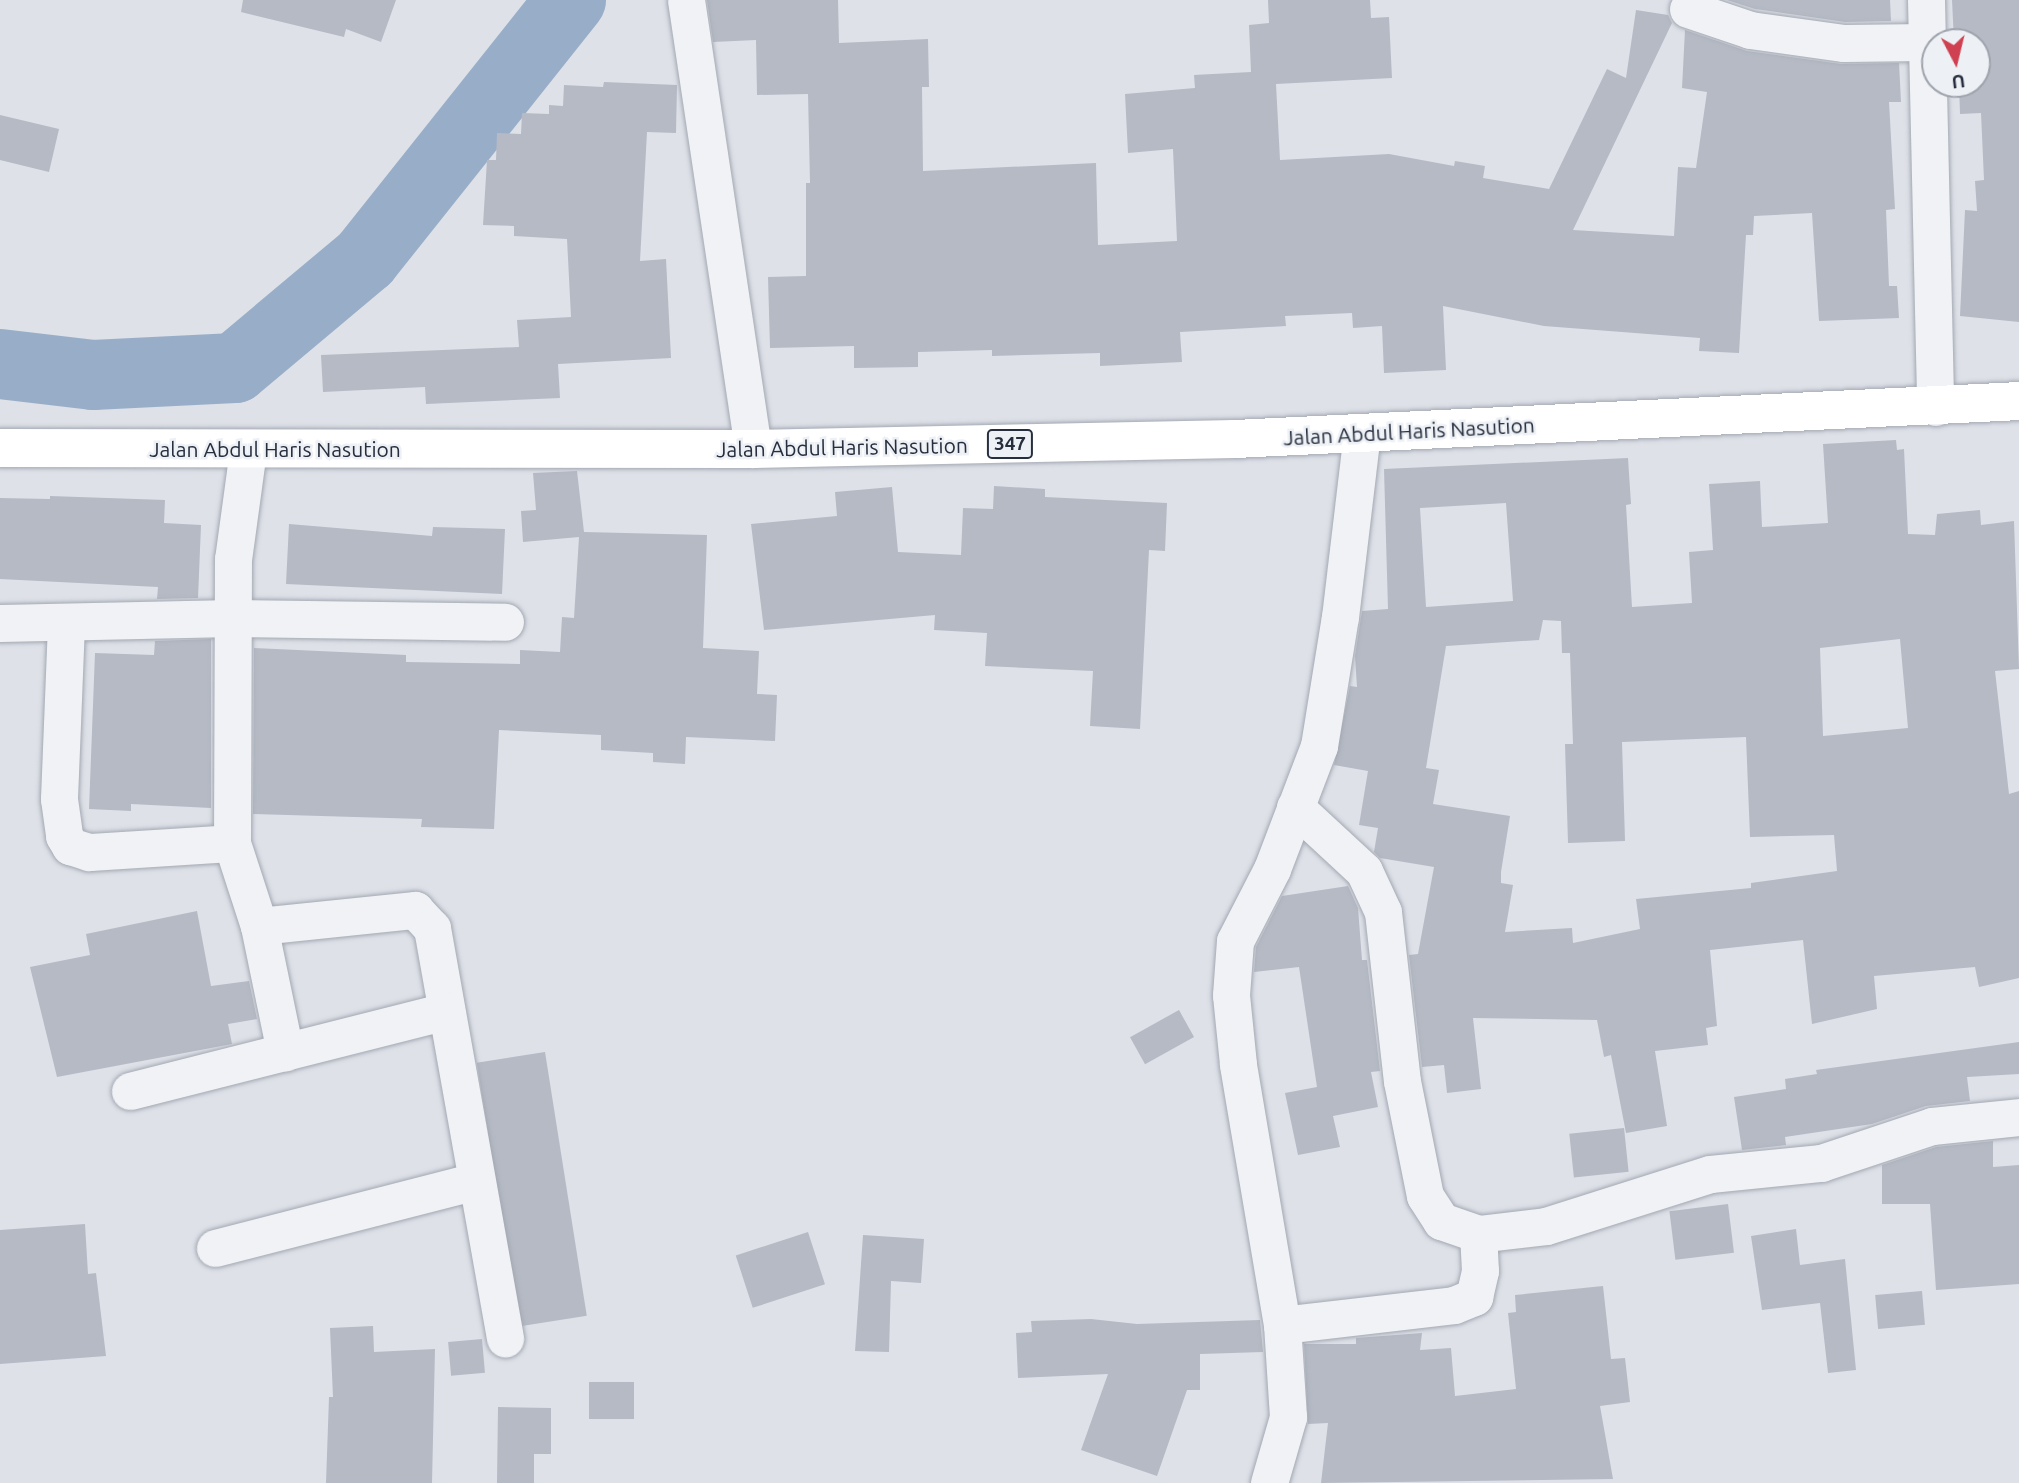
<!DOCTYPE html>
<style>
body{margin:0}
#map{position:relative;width:2019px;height:1483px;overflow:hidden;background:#dee1e8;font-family:Ubuntu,sans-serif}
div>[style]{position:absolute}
.river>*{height:70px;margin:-35px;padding:0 35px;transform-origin:35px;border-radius:35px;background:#98aec8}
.building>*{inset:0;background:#b5bac4;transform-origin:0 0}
.roads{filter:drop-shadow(0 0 2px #a3a8b2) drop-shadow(0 0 2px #a3a8b2)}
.street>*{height:37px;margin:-18.5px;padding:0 18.5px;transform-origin:18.5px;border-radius:18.5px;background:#f0f2f6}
.primary>*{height:38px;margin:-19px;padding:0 19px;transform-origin:19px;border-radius:19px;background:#fff}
span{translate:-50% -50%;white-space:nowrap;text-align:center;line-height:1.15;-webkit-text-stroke:5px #edf0f5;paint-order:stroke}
.shield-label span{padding:2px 5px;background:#edf0f5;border:2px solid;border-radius:5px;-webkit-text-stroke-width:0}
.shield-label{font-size:19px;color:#272f3e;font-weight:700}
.street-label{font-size:21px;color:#272f3e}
.north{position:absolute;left:1921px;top:28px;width:70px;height:70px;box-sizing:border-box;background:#edf0f5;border:2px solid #9ea3ac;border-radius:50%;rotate:173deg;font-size:19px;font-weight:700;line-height:28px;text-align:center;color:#272f3e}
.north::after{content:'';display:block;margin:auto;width:24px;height:32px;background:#cf4151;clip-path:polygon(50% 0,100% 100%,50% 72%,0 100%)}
</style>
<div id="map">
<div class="river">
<div style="left:0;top:364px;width:94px;rotate:6.7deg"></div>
<div style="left:93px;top:375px;width:142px;rotate:-2.8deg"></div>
<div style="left:235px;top:368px;width:170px;rotate:-40deg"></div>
<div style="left:365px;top:259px;width:331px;rotate:-51.5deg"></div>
</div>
<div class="building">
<div style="clip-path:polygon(243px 0,396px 0,381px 42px,346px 29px,344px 37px,241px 12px)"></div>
<div style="clip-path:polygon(707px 0,838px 0,839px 43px,928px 39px,929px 87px,922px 87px,923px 171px,1096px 163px,1098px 245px,1177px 241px,1173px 149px,1128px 153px,1125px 94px,1195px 88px,1194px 75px,1251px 72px,1249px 25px,1269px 23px,1268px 0,1370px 0,1371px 18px,1389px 17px,1392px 78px,1276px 84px,1280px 160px,1389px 154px,1454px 166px,1455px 161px,1485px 166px,1483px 178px,1549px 189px,1607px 69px,1626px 78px,1636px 10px,1668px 15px,1672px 23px,1573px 230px,1674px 236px,1678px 167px,1696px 168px,1707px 92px,1682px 88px,1685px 30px,1747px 51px,1841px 64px,1899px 63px,1901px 102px,1889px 102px,1895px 209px,1886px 210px,1889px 286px,1897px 286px,1899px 318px,1819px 321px,1812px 213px,1754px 216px,1753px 235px,1746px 235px,1739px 353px,1699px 351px,1700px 338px,1544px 326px,1443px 306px,1446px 370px,1384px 373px,1382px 326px,1353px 328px,1352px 313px,1285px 316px,1286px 326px,1180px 332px,1182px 362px,1100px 366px,1100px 353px,992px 356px,992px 350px,918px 352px,918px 367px,854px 368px,854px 346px,770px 348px,768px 277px,806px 276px,806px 183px,810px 183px,808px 94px,757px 95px,756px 40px,713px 42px)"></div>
<div style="clip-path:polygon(1727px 0,1890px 0,1891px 21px,1845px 22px,1755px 9px)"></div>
<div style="clip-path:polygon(1952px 0,2019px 0,2019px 322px,1960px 316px,1965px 210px,1977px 211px,1975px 181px,1984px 180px,1981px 113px,1960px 114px,1959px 84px,1977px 84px,1977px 42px,1954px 42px)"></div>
<div style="clip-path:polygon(604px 82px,677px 85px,676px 133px,647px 132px,640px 261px,666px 259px,671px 358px,558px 364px,560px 398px,426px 404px,425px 387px,323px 392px,321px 355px,519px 347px,517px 320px,571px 317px,567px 239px,514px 236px,514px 226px,483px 225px,487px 160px,496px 160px,497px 133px,521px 134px,522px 113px,549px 114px,549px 105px,563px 106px,564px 85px,603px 87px)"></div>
<div style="clip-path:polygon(0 115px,59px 129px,49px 172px,0 160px)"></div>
<div style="clip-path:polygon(evenodd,1896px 440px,1897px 450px,1904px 449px,1908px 534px,1935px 535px,1937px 514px,1980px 510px,1981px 525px,2014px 521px,2019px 669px,1995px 671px,2009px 794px,2019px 791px,2019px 978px,1979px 987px,1975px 967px,1874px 976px,1877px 1009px,1812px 1024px,1803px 940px,1710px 950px,1717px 1026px,1706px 1028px,1708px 1045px,1655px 1051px,1667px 1126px,1626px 1133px,1611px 1055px,1604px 1057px,1597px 1020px,1473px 1018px,1481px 1089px,1447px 1093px,1444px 1065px,1422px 1067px,1409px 955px,1418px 954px,1434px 867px,1380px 858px,1374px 852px,1378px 828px,1359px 825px,1368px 771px,1334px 765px,1350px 686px,1357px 687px,1355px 656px,1362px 611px,1388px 609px,1384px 469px,1628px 458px,1631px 504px,1626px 505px,1632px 607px,1692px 603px,1689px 552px,1713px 550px,1709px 484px,1760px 481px,1762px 527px,1828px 523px,1823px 444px,1896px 440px,1506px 503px,1513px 601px,1426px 607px,1420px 508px,1506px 503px,1896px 440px,1543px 620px,1561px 621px,1562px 653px,1570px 653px,1573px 744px,1565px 744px,1568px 843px,1625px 841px,1622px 742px,1746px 737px,1750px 837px,1834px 835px,1837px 871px,1751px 883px,1751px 888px,1636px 899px,1640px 929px,1573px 943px,1572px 928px,1505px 932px,1513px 885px,1501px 883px,1501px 872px,1510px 816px,1433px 804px,1439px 770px,1426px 768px,1446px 646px,1539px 640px,1543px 620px,1896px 440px,1900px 639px,1908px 728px,1823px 736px,1820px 648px,1900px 639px)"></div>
<div style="clip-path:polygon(577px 471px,584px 532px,707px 535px,703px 648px,759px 651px,757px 694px,777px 695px,775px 741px,686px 737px,685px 764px,653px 762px,653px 753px,601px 750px,601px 735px,499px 730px,494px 829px,421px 827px,422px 819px,253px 814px,254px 648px,406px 655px,406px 662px,520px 664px,520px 650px,560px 652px,562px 617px,574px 618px,579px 537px,523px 542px,521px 511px,536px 510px,533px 473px)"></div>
<div style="clip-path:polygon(994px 486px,1045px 489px,1045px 497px,1167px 503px,1165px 551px,1149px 550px,1140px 729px,1090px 726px,1093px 671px,985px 666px,987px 633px,934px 630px,935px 615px,764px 630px,751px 524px,837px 516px,835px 492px,892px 487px,898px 552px,961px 555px,963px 508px,993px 509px)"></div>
<div style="clip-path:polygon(50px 496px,165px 500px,164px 523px,201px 525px,198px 598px,157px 599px,158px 587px,0 579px,0 498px,50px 499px)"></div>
<div style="clip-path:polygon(289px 524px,432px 536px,433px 527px,505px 529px,502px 594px,286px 584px)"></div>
<div style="clip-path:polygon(211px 639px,211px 808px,131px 804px,131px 811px,89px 809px,95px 653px,154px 655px,155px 641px)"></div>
<div style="clip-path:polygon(1348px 886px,1358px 908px,1362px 960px,1367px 960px,1380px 1071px,1371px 1072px,1378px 1107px,1333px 1116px,1340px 1147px,1298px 1155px,1285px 1093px,1317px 1087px,1299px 967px,1254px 972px,1256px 947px,1282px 896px)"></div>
<div style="clip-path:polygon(197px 911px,211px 986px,249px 981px,257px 1019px,228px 1024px,232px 1044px,57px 1077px,30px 967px,90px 955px,86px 934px)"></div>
<div style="left:1179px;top:1010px;width:31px;height:56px;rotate:61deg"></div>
<div style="clip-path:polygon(2019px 1042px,2019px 1074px,1967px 1077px,1970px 1101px,1926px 1106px,1872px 1124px,1785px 1137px,1786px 1145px,1742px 1150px,1734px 1097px,1786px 1089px,1785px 1079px,1817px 1074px,1816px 1070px)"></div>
<div style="left:545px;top:1052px;width:267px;height:69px;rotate:81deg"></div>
<div style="left:1624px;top:1128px;width:44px;height:55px;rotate:84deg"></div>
<div style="clip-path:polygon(1993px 1141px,1993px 1167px,2019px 1165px,2019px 1284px,1936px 1290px,1930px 1204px,1882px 1204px,1882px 1165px,1936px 1147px)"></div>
<div style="left:1728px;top:1204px;width:49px;height:59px;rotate:83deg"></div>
<div style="clip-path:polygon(85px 1224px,88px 1274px,96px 1273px,106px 1356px,0 1364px,0 1230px)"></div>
<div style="clip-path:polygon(1796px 1229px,1800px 1265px,1845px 1259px,1856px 1370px,1828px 1373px,1820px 1303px,1762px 1310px,1751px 1236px)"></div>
<div style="left:808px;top:1232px;width:55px;height:76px;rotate:72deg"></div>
<div style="clip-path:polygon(863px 1235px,924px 1239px,921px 1283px,891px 1281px,889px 1352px,855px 1351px)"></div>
<div style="clip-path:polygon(1603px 1286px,1611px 1359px,1625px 1358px,1630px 1402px,1600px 1406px,1613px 1479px,1321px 1483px,1328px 1423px,1308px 1424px,1304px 1344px,1356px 1344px,1356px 1338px,1422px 1333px,1420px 1350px,1451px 1348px,1455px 1396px,1516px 1389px,1508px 1313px,1516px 1312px,1515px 1295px)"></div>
<div style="left:1922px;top:1291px;width:34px;height:47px;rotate:85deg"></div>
<div style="clip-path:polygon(1091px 1319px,1137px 1324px,1260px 1320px,1263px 1352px,1200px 1354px,1200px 1390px,1187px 1390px,1157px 1476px,1081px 1450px,1108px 1374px,1018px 1378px,1016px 1333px,1032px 1332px,1031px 1321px)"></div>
<div style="clip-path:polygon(373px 1326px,374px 1352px,435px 1349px,432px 1483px,326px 1483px,329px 1397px,333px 1397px,330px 1328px)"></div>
<div style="left:482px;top:1339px;width:34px;height:34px;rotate:85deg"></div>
<div style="left:589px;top:1382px;width:45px;height:37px"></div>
<div style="clip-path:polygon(498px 1407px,551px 1408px,551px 1454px,534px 1454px,534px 1483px,497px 1483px)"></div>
</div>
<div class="roads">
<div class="street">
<div style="left:686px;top:0;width:454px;rotate:81.5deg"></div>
<div style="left:1926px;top:0;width:407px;rotate:88.7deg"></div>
<div style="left:1688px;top:9px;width:65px;rotate:18.7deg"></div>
<div style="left:1750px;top:30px;width:95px;rotate:7.9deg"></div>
<div style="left:1844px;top:43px;width:82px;rotate:-0.7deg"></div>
<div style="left:248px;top:450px;width:110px;rotate:97.8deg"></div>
<div style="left:233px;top:559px;width:284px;rotate:90.2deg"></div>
<div style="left:232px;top:843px;width:87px;rotate:72deg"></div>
<div style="left:259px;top:926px;width:157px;rotate:-5.9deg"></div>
<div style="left:415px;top:910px;width:25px;rotate:47deg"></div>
<div style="left:432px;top:928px;width:417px;rotate:79.9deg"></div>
<div style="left:0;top:623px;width:233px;rotate:-1.2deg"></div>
<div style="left:233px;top:618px;width:272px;rotate:0.8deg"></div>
<div style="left:66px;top:624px;width:175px;rotate:92.3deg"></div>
<div style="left:59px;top:799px;width:37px;rotate:82deg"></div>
<div style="left:64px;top:836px;width:12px;rotate:59deg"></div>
<div style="left:70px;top:846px;width:20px;rotate:18deg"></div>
<div style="left:89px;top:852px;width:143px;rotate:-3.6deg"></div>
<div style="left:1295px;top:807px;width:94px;rotate:42.8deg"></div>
<div style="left:1364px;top:871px;width:45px;rotate:65.1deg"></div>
<div style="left:1383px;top:912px;width:170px;rotate:83.6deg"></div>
<div style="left:1402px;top:1081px;width:117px;rotate:78.7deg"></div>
<div style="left:1425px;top:1196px;width:30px;rotate:57deg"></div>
<div style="left:1441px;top:1221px;width:39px;rotate:19deg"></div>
<div style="left:259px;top:926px;width:129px;rotate:78.3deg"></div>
<div style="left:130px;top:1091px;width:326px;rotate:-14.2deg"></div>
<div style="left:215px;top:1248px;width:269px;rotate:-14.4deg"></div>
<div style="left:1282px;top:1325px;width:173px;rotate:-6.6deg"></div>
<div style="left:1454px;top:1305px;width:22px;rotate:-22deg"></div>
<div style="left:1474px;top:1297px;width:27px;rotate:-77deg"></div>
<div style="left:1480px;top:1271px;width:37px;rotate:-93deg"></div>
<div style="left:1478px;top:1234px;width:68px;rotate:-6.7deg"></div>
<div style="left:1546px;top:1226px;width:172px;rotate:-17.6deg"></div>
<div style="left:1710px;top:1174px;width:112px;rotate:-5.7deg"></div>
<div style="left:1821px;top:1163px;width:117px;rotate:-18.4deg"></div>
<div style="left:1932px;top:1126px;width:87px;rotate:-5.9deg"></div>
<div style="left:1269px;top:1483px;width:69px;rotate:-73.9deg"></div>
<div style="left:1288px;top:1417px;width:92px;rotate:-93.7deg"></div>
<div style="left:1282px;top:1325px;width:265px;rotate:-99.6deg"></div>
<div style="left:1238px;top:1064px;width:69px;rotate:-95.8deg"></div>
<div style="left:1231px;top:995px;width:54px;rotate:-85.8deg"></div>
<div style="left:1235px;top:941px;width:81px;rotate:-62.8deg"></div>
<div style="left:1272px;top:869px;width:132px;rotate:-69.1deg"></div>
<div style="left:1319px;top:746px;width:131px;rotate:-80.8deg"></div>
<div style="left:1340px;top:617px;width:185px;rotate:-83.2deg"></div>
</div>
<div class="primary">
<div style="left:0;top:448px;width:753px;rotate:0.08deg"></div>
<div style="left:753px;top:449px;width:482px;rotate:-1.2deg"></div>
<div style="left:1235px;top:439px;width:785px;rotate:-2.77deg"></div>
</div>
</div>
<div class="shield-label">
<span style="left:1010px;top:444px">347</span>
</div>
<div class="street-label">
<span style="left:1409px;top:431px;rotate:-3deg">Jalan Abdul Haris Nasution</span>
<span style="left:842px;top:447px;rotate:-1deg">Jalan Abdul Haris Nasution</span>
<span style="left:275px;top:449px">Jalan Abdul Haris Nasution</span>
</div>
<div class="north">U</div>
</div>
